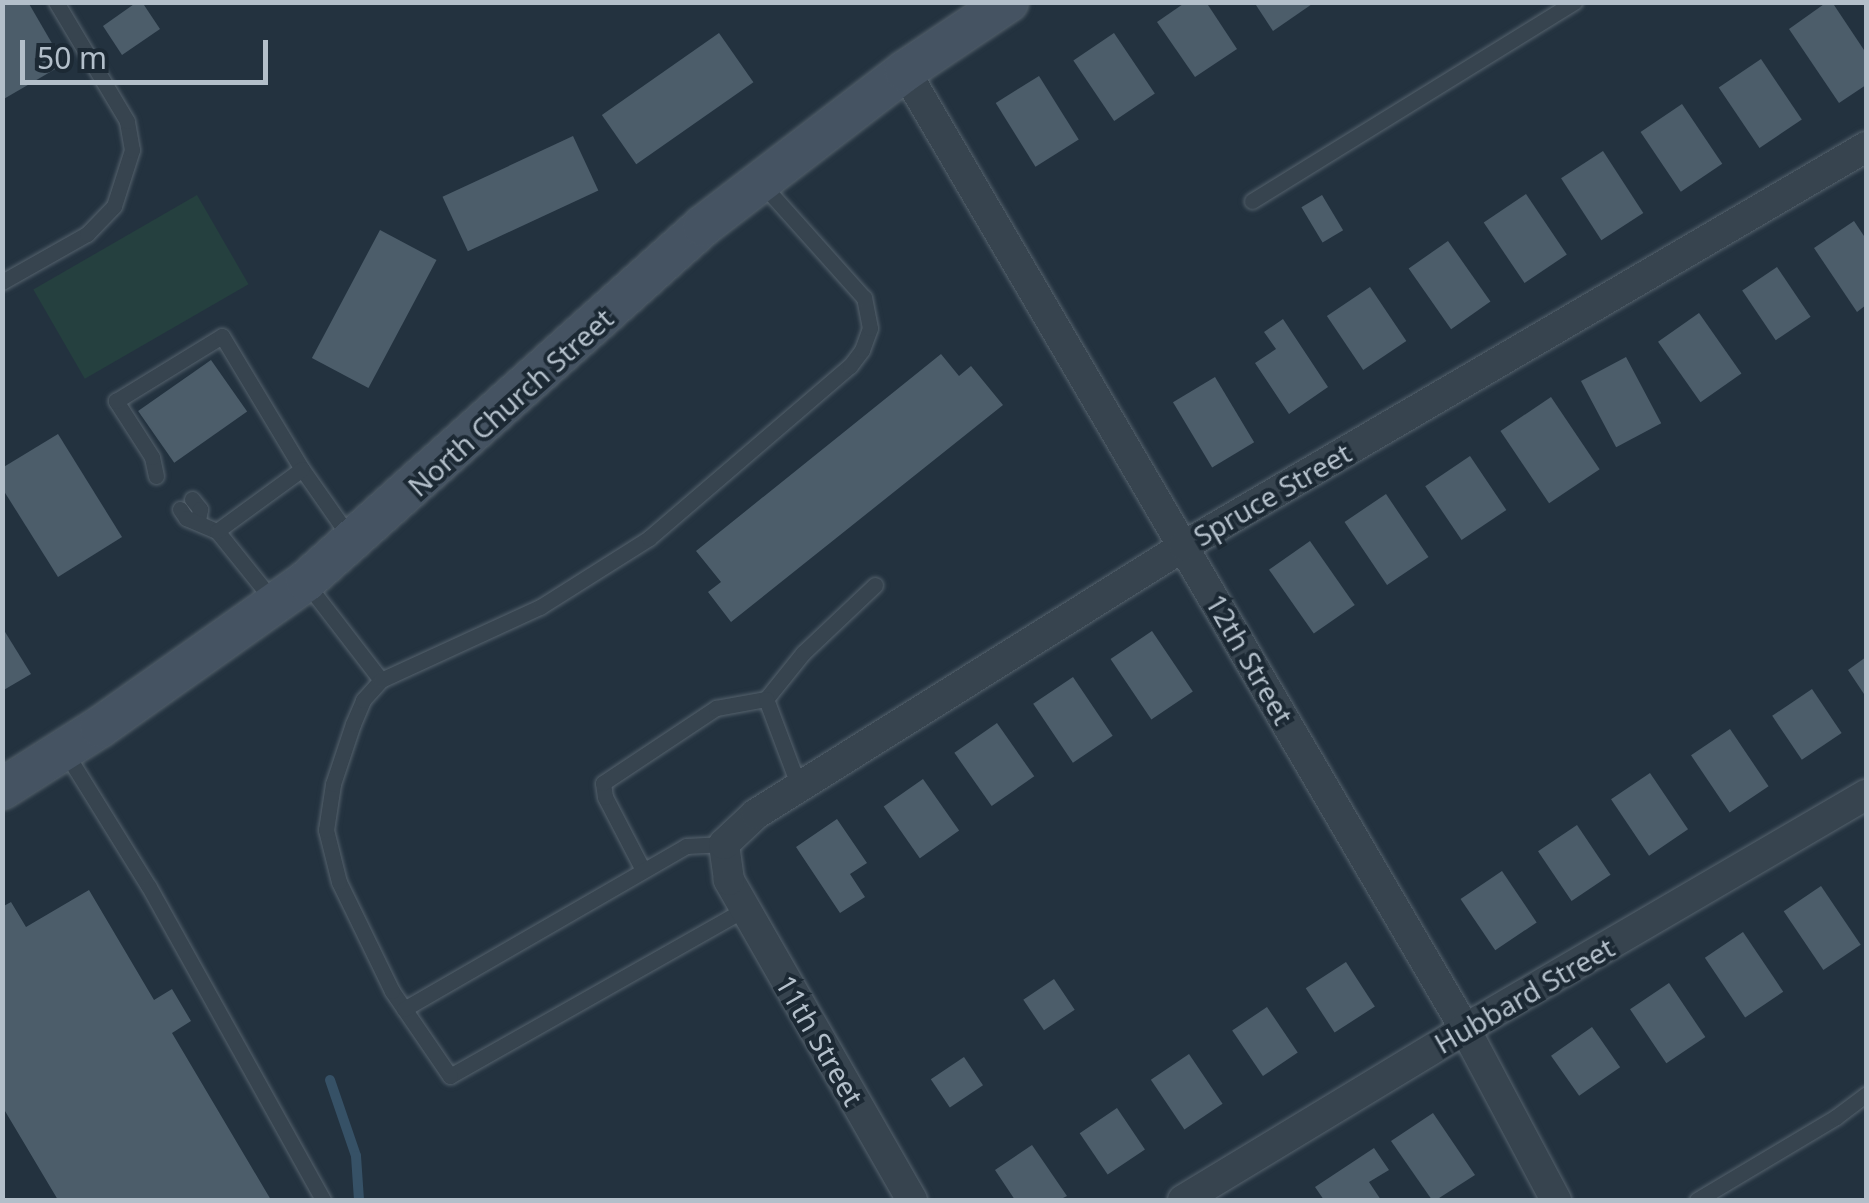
<!DOCTYPE html>
<style>
body{margin:0}
#map{position:relative;width:1869px;height:1203px;overflow:hidden;background:#23323f;font-family:"Noto Sans",sans-serif}
div>[style]{position:absolute}
.green>*{inset:0;background:#25403f;transform-origin:0 0}
.stream>*{height:10px;margin:-5px;padding:0 5px;transform-origin:5px;border-radius:5px;background:#365166}
.building>*{inset:0;background:#4c5d6a;transform-origin:0 0}
.roads{filter:drop-shadow(0 0 2px #55626d) drop-shadow(0 0 2px #55626d)}
.service>*{height:15px;margin:-7.5px;padding:0 7.5px;transform-origin:7.5px;border-radius:7.5px;background:#37444f}
.minor>*{height:30px;margin:-15px;padding:0 15px;transform-origin:15px;border-radius:15px;background:#37444f}
.secondary>*{height:40px;margin:-20px;padding:0 20px;transform-origin:20px;border-radius:20px;background:#455362}
span{translate:-50% -50%;white-space:nowrap;text-align:center;line-height:1.15;-webkit-text-stroke:8px #1c2934;paint-order:stroke}
.street-label{font-size:28px;color:#b3bfca}
.frame{position:absolute;inset:0;border:5px solid #b3bfca;pointer-events:none}
.scale{position:absolute;left:20px;top:40px;width:248px;height:45px;box-sizing:border-box;border:5px solid #b3bfca;border-top:0;padding-left:12px;font-size:30px;line-height:35px;white-space:nowrap;color:#b3bfca;-webkit-text-stroke:8px #1c2934;paint-order:stroke}
</style>
<div id="map">
<div class="green">
<div style="left:197px;top:195px;width:103px;height:189px;rotate:60deg"></div>
</div>
<div class="stream">
<div style="left:330px;top:1080px;width:80px;rotate:71.1deg"></div>
<div style="left:356px;top:1156px;width:44px;rotate:86.1deg"></div>
</div>
<div class="building">
<div style="clip-path:polygon(2px 2px,28px 2px,64px 64px,2px 100px)"></div>
<div style="clip-path:polygon(137px 2px,142px 2px,160px 29px,122px 55px,103px 26px)"></div>
<div style="clip-path:polygon(1186px 2px,1206px 2px,1237px 49px,1195px 77px,1157px 22px)"></div>
<div style="clip-path:polygon(1254px 2px,1315px 2px,1273px 31px)"></div>
<div style="clip-path:polygon(1827px 2px,1832px 2px,1866px 53px,1866px 85px,1839px 103px,1789px 29px)"></div>
<div style="left:719px;top:33px;width:60px;height:143px;rotate:55deg"></div>
<div style="left:1114px;top:33px;width:73px;height:49px;rotate:56deg"></div>
<div style="left:1761px;top:59px;width:73px;height:51px;rotate:56deg"></div>
<div style="left:1039px;top:76px;width:75px;height:51px;rotate:58deg"></div>
<div style="left:1682px;top:104px;width:72px;height:50px;rotate:56deg"></div>
<div style="left:573px;top:136px;width:60px;height:144px;rotate:65deg"></div>
<div style="left:1603px;top:151px;width:74px;height:50px;rotate:57deg"></div>
<div style="left:1526px;top:194px;width:73px;height:51px;rotate:56deg"></div>
<div style="left:1322px;top:195px;width:41px;height:24px;rotate:59deg"></div>
<div style="clip-path:polygon(1854px 221px,1866px 239px,1866px 305px,1857px 312px,1814px 248px)"></div>
<div style="left:380px;top:230px;width:64px;height:145px;rotate:28deg"></div>
<div style="left:1448px;top:241px;width:74px;height:48px;rotate:55deg"></div>
<div style="left:1777px;top:267px;width:60px;height:42px;rotate:56deg"></div>
<div style="left:1370px;top:287px;width:65px;height:52px;rotate:56deg"></div>
<div style="left:1699px;top:313px;width:74px;height:50px;rotate:55deg"></div>
<div style="clip-path:polygon(1283px 319px,1328px 387px,1289px 414px,1255px 363px,1276px 349px,1264px 332px)"></div>
<div style="clip-path:polygon(941px 354px,959px 376px,971px 366px,1003px 405px,731px 622px,708px 592px,721px 582px,696px 551px)"></div>
<div style="left:1626px;top:357px;width:75px;height:51px;rotate:62deg"></div>
<div style="left:211px;top:360px;width:63px;height:89px;rotate:55deg"></div>
<div style="left:1215px;top:377px;width:76px;height:49px;rotate:59deg"></div>
<div style="left:1551px;top:397px;width:87px;height:61px;rotate:56deg"></div>
<div style="clip-path:polygon(58px 434px,122px 537px,58px 577px,2px 488px,2px 468px)"></div>
<div style="left:1470px;top:456px;width:65px;height:54px;rotate:56deg"></div>
<div style="left:1386px;top:494px;width:76px;height:50px;rotate:56deg"></div>
<div style="left:1310px;top:541px;width:78px;height:50px;rotate:55deg"></div>
<div style="clip-path:polygon(2px 627px,31px 674px,2px 691px)"></div>
<div style="left:1152px;top:631px;width:73px;height:50px;rotate:56deg"></div>
<div style="clip-path:polygon(1866px 657px,1866px 697px,1848px 670px)"></div>
<div style="left:1073px;top:677px;width:71px;height:48px;rotate:56deg"></div>
<div style="left:1812px;top:689px;width:53px;height:48px;rotate:56deg"></div>
<div style="left:997px;top:723px;width:65px;height:52px;rotate:55deg"></div>
<div style="left:1730px;top:729px;width:69px;height:47px;rotate:56deg"></div>
<div style="left:1650px;top:773px;width:68px;height:47px;rotate:56deg"></div>
<div style="left:923px;top:779px;width:63px;height:48px;rotate:55deg"></div>
<div style="clip-path:polygon(837px 819px,867px 863px,850px 874px,865px 897px,840px 913px,796px 847px)"></div>
<div style="left:1577px;top:825px;width:60px;height:47px;rotate:56deg"></div>
<div style="left:1502px;top:871px;width:62px;height:50px;rotate:56deg"></div>
<div style="left:1821px;top:886px;width:71px;height:45px;rotate:56deg"></div>
<div style="clip-path:polygon(89px 890px,154px 1000px,172px 989px,191px 1021px,172px 1033px,271px 1200px,58px 1200px,2px 1106px,2px 907px,11px 902px,26px 927px)"></div>
<div style="left:1743px;top:932px;width:72px;height:46px;rotate:56deg"></div>
<div style="left:1346px;top:962px;width:53px;height:48px;rotate:57deg"></div>
<div style="left:1054px;top:979px;width:37px;height:37px;rotate:56deg"></div>
<div style="left:1669px;top:983px;width:65px;height:47px;rotate:56deg"></div>
<div style="left:1267px;top:1007px;width:55px;height:42px;rotate:56deg"></div>
<div style="left:1592px;top:1027px;width:49px;height:50px;rotate:55deg"></div>
<div style="left:1189px;top:1054px;width:60px;height:46px;rotate:56deg"></div>
<div style="left:964px;top:1057px;width:34px;height:40px;rotate:56deg"></div>
<div style="left:1117px;top:1108px;width:50px;height:45px;rotate:56deg"></div>
<div style="clip-path:polygon(1433px 1113px,1475px 1175px,1436px 1200px,1432px 1200px,1391px 1141px)"></div>
<div style="clip-path:polygon(1032px 1145px,1067px 1196px,1059px 1200px,1015px 1200px,995px 1170px)"></div>
<div style="clip-path:polygon(1374px 1148px,1389px 1170px,1369px 1182px,1381px 1200px,1324px 1200px,1315px 1187px)"></div>
</div>
<div class="roads">
<div class="service">
<div style="left:1252px;top:201px;width:379px;rotate:-31.7deg"></div>
<div style="left:2px;top:282px;width:98px;rotate:-29.5deg"></div>
<div style="left:87px;top:234px;width:39px;rotate:-46deg"></div>
<div style="left:114px;top:206px;width:59px;rotate:-72.2deg"></div>
<div style="left:132px;top:150px;width:29px;rotate:-100deg"></div>
<div style="left:127px;top:121px;width:139px;rotate:-120.8deg"></div>
<div style="left:156px;top:476px;width:19px;rotate:-102deg"></div>
<div style="left:152px;top:457px;width:67px;rotate:-122.7deg"></div>
<div style="left:116px;top:401px;width:124px;rotate:-31.5deg"></div>
<div style="left:222px;top:336px;width:155px;rotate:59deg"></div>
<div style="left:302px;top:469px;width:85px;rotate:55deg"></div>
<div style="left:192px;top:499px;width:13px;rotate:51deg"></div>
<div style="left:200px;top:509px;width:11px;rotate:100deg"></div>
<div style="left:180px;top:509px;width:11px;rotate:56deg"></div>
<div style="left:186px;top:518px;width:34px;rotate:23deg"></div>
<div style="left:217px;top:531px;width:91px;rotate:51.2deg"></div>
<div style="left:217px;top:531px;width:105px;rotate:-36.1deg"></div>
<div style="left:307px;top:584px;width:121px;rotate:52.4deg"></div>
<div style="left:766px;top:699px;width:59px;rotate:-51.2deg"></div>
<div style="left:803px;top:653px;width:99px;rotate:-43.4deg"></div>
<div style="left:64px;top:750px;width:161px;rotate:58.2deg"></div>
<div style="left:149px;top:887px;width:358px;rotate:60.9deg"></div>
<div style="left:643px;top:870px;width:82px;rotate:-117.5deg"></div>
<div style="left:605px;top:797px;width:14px;rotate:-98deg"></div>
<div style="left:603px;top:783px;width:136px;rotate:-33.6deg"></div>
<div style="left:716px;top:708px;width:51px;rotate:-10.2deg"></div>
<div style="left:766px;top:699px;width:94px;rotate:69.4deg"></div>
<div style="left:745px;top:909px;width:339px;rotate:150.5deg"></div>
<div style="left:450px;top:1076px;width:103px;rotate:-124.3deg"></div>
<div style="left:392px;top:991px;width:121px;rotate:-115.9deg"></div>
<div style="left:339px;top:882px;width:54px;rotate:-104deg"></div>
<div style="left:326px;top:830px;width:47px;rotate:-81.3deg"></div>
<div style="left:333px;top:784px;width:63px;rotate:-71.6deg"></div>
<div style="left:353px;top:724px;width:26px;rotate:-67deg"></div>
<div style="left:363px;top:700px;width:27px;rotate:-48deg"></div>
<div style="left:381px;top:680px;width:175px;rotate:-24.7deg"></div>
<div style="left:540px;top:607px;width:129px;rotate:-32.3deg"></div>
<div style="left:649px;top:538px;width:265px;rotate:-40.6deg"></div>
<div style="left:850px;top:366px;width:20px;rotate:-53deg"></div>
<div style="left:862px;top:350px;width:23px;rotate:-70deg"></div>
<div style="left:870px;top:328px;width:31px;rotate:-101deg"></div>
<div style="left:864px;top:298px;width:152px;rotate:-131.8deg"></div>
<div style="left:404px;top:1009px;width:326px;rotate:-30deg"></div>
<div style="left:686px;top:846px;width:38px;rotate:-3deg"></div>
<div style="left:1697px;top:1200px;width:162px;rotate:-30.8deg"></div>
<div style="left:1836px;top:1117px;width:38px;rotate:-37deg"></div>
</div>
<div class="minor">
<div style="left:905px;top:71px;width:1110px;rotate:59.69deg"></div>
<div style="left:1465px;top:1029px;width:194px;rotate:62deg"></div>
<div style="left:912px;top:1200px;width:369px;rotate:-119.8deg"></div>
<div style="left:729px;top:880px;width:36px;rotate:-98deg"></div>
<div style="left:724px;top:844px;width:44px;rotate:-43.2deg"></div>
<div style="left:756px;top:814px;width:505px;rotate:-32.05deg"></div>
<div style="left:1184px;top:546px;width:790px;rotate:-30.33deg"></div>
<div style="left:1183px;top:1200px;width:330px;rotate:-31.2deg"></div>
<div style="left:1465px;top:1029px;width:464px;rotate:-30.3deg"></div>
</div>
<div class="secondary">
<div style="left:2px;top:789px;width:116px;rotate:-32.3deg"></div>
<div style="left:100px;top:727px;width:252px;rotate:-35.3deg"></div>
<div style="left:306px;top:581px;width:533px;rotate:-41.8deg"></div>
<div style="left:703px;top:226px;width:255px;rotate:-37.5deg"></div>
<div style="left:905px;top:71px;width:124px;rotate:-33.8deg"></div>
</div>
</div>
<div class="street-label">
<span style="left:510px;top:402px;rotate:-42deg">North Church Street</span>
<span style="left:1272px;top:494px;rotate:-30deg">Spruce Street</span>
<span style="left:1250px;top:659px;rotate:60deg">12th Street</span>
<span style="left:1524px;top:995px;rotate:-30deg">Hubbard Street</span>
<span style="left:820px;top:1040px;rotate:60deg">11th Street</span>
</div>
<div class="frame"></div>
<div class="scale">50 m</div>
</div>
